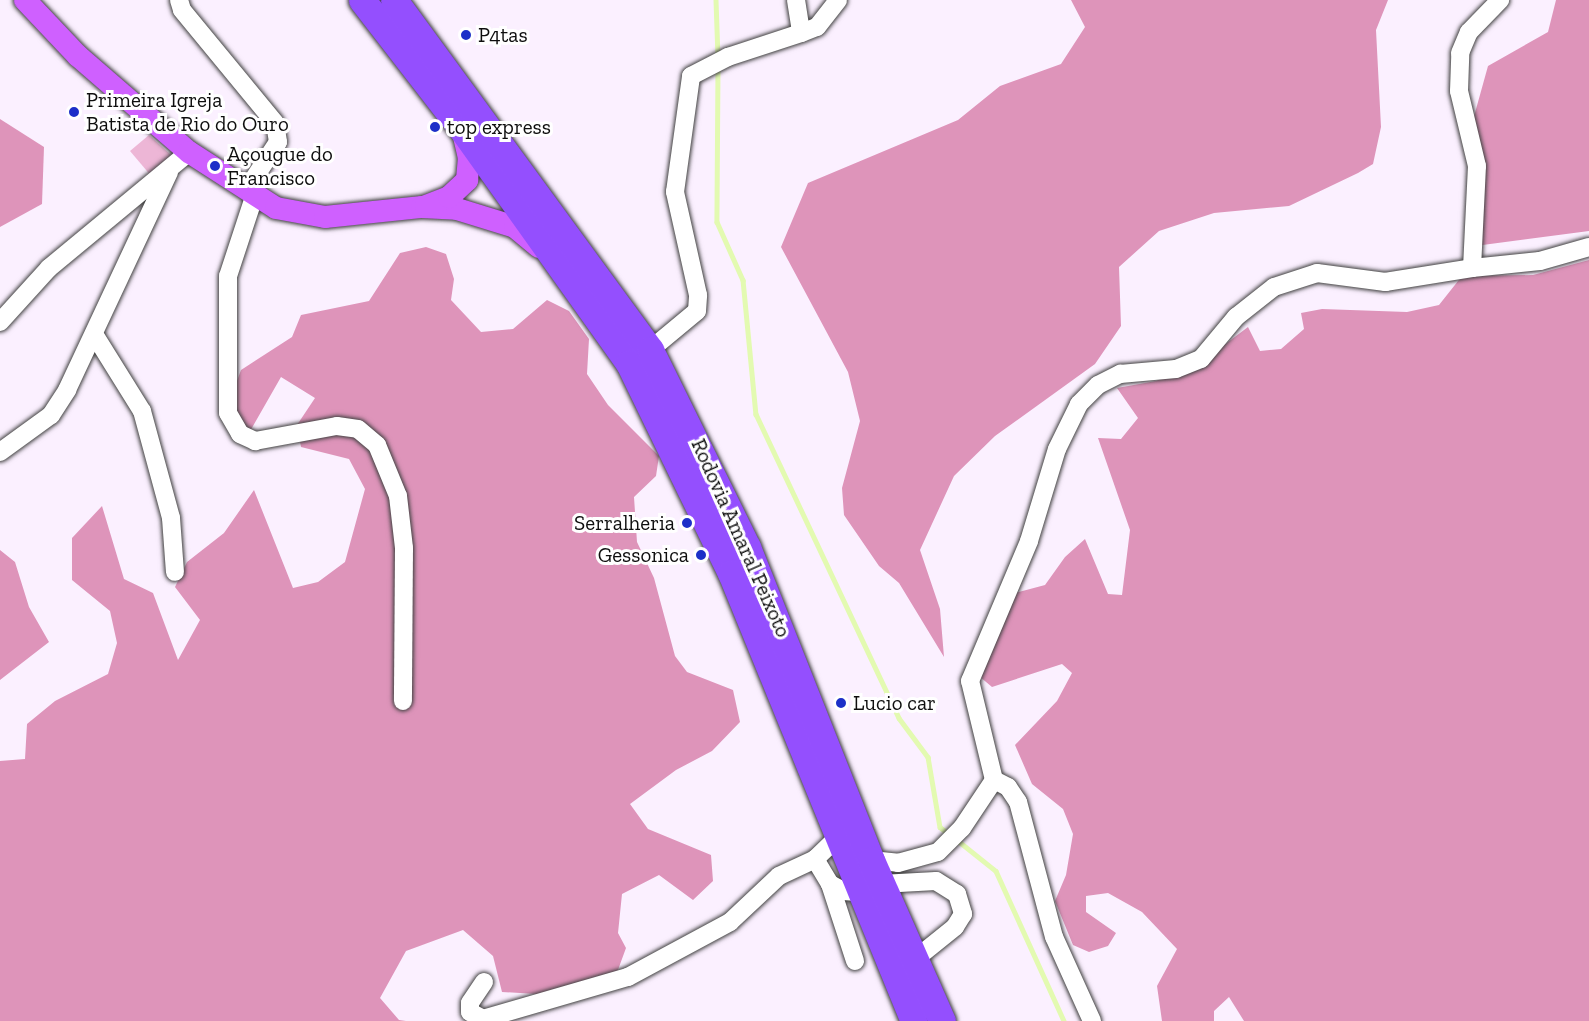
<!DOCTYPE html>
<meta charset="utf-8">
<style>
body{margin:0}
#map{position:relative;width:1589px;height:1021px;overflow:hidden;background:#fbf0ff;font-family:"Zilla Slab",serif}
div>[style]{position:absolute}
.green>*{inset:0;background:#edb6d6}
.forest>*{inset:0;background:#de94ba}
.stream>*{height:4.5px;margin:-2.25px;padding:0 2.25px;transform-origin:2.25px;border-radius:2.25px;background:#e3fab1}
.roads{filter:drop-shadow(0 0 2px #414141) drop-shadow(0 0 2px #414141)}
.minor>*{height:18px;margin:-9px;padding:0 9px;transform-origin:9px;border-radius:9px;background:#fff}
.major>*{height:22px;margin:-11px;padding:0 11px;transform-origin:11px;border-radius:11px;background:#cf60ff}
.highway>*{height:27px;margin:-13.5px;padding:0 13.5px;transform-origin:13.5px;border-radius:13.5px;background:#944ffe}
.dots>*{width:16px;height:16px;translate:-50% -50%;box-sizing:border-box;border:3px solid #fff;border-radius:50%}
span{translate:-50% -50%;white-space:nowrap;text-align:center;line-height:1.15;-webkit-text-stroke:6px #fff;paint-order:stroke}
.poi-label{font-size:21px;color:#0e0e0e}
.left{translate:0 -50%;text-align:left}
.right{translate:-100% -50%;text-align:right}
.street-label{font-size:21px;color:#0e0e0e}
</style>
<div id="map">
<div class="green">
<div style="clip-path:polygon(149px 135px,171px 155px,152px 177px,130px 151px)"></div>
</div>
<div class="forest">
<div style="clip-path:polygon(1071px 0,1388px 0,1376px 30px,1381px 127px,1373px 164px,1358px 173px,1289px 206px,1214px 213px,1159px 231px,1119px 267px,1121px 326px,1095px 364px,995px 436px,954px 476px,920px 550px,940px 609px,944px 657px,899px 583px,879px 566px,844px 515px,842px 488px,860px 421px,848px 372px,781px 247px,808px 183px,958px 120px,1000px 86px,1061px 64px,1085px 27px)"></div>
<div style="clip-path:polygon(1556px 0,1589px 0,1589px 231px,1475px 246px,1473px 120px,1488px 66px,1548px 32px)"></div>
<div style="clip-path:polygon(0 119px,44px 147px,42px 204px,0 227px)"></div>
<div style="clip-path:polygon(426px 247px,446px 254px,454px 279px,451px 300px,481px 332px,513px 329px,547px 300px,569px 311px,589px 339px,587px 374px,608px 405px,659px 456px,656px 476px,634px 497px,637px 542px,654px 578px,675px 656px,687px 672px,733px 690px,740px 722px,712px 751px,676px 770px,630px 804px,648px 829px,711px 855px,713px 881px,693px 900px,659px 875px,622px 894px,618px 933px,626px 948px,611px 989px,585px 997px,502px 992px,493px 956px,463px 930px,406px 951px,380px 998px,399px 1020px,406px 1021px,0 1021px,0 761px,25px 759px,27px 724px,55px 701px,108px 674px,117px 643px,110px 611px,72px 580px,72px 538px,102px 506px,124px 579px,153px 593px,178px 660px,200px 620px,175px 587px,187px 562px,224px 533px,254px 490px,293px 588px,318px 582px,345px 562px,365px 489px,349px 459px,301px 447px,297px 425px,315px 398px,281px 377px,245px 440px,228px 405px,241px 370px,292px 337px,301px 315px,369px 301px,400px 253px)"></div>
<div style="clip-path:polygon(1589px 260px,1589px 1021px,1244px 1021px,1229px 997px,1214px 1011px,1214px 1021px,1162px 1021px,1157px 986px,1177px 949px,1142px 912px,1108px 893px,1086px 896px,1086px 912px,1116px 933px,1108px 946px,1089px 952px,1073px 945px,1055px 901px,1066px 875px,1073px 834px,1063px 809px,1032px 784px,1015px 745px,1057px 701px,1072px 673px,1062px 664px,992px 687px,973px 671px,1011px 594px,1045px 585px,1065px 557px,1085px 539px,1108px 594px,1122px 595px,1130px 530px,1098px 438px,1121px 439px,1138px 418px,1117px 388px,1156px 381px,1207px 358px,1248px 327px,1260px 351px,1281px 349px,1304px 329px,1301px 313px,1322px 309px,1407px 312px,1439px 305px,1462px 276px,1533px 275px)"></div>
<div style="clip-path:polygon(0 550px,15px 562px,29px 607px,49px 642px,0 680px)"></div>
</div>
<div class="stream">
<div style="left:716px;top:0;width:56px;rotate:88deg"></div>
<div style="left:718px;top:67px;width:155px;rotate:90.4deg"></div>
<div style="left:717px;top:222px;width:64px;rotate:65.9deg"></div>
<div style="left:743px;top:280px;width:135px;rotate:84.5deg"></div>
<div style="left:756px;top:414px;width:336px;rotate:64.8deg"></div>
<div style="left:899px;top:718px;width:49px;rotate:53.4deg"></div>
<div style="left:928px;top:757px;width:71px;rotate:80.3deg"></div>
<div style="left:940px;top:827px;width:11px;rotate:38deg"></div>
<div style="left:956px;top:839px;width:51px;rotate:38.7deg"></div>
<div style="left:996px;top:871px;width:165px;rotate:65.6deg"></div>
</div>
<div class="roads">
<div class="minor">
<div style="left:179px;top:0;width:10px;rotate:73deg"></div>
<div style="left:182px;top:10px;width:146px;rotate:50.5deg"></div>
<div style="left:275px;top:123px;width:19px;rotate:81deg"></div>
<div style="left:278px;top:142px;width:56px;rotate:123.4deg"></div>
<div style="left:796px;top:0;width:33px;rotate:81deg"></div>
<div style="left:801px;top:33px;width:17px;rotate:-21deg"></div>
<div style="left:817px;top:27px;width:34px;rotate:-52deg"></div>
<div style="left:255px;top:194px;width:86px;rotate:108.2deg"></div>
<div style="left:228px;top:276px;width:137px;rotate:90deg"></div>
<div style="left:228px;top:413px;width:24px;rotate:60deg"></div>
<div style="left:240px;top:434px;width:17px;rotate:25deg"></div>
<div style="left:255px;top:441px;width:83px;rotate:-10.4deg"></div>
<div style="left:337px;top:426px;width:21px;rotate:8deg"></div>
<div style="left:358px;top:429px;width:25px;rotate:40deg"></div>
<div style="left:377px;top:445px;width:55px;rotate:67.6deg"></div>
<div style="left:398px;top:496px;width:52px;rotate:83.4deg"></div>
<div style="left:404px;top:548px;width:153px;rotate:90.4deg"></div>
<div style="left:1472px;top:268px;width:68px;rotate:-5.9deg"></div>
<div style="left:1540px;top:261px;width:51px;rotate:-15.9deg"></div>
<div style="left:0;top:322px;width:73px;rotate:-47.8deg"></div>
<div style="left:49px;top:268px;width:182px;rotate:-39.6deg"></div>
<div style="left:94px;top:334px;width:91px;rotate:58.1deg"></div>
<div style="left:142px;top:411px;width:111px;rotate:74.8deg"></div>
<div style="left:171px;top:518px;width:54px;rotate:85.8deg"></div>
<div style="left:650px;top:350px;width:61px;rotate:-39.7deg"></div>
<div style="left:697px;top:311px;width:16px;rotate:-86deg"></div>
<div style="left:698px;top:295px;width:106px;rotate:-102.6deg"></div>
<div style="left:675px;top:192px;width:117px;rotate:-82.1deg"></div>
<div style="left:691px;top:76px;width:42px;rotate:-27.2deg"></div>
<div style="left:728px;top:57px;width:77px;rotate:-18.2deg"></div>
<div style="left:0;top:452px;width:63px;rotate:-36deg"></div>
<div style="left:51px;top:415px;width:30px;rotate:-57deg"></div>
<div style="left:67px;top:390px;width:241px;rotate:-64.9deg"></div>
<div style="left:837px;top:838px;width:30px;rotate:136deg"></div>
<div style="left:815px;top:859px;width:29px;rotate:59deg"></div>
<div style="left:830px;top:884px;width:15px;rotate:28deg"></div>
<div style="left:843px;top:891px;width:15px;rotate:4deg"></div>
<div style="left:871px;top:860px;width:27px;rotate:6deg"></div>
<div style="left:898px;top:863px;width:41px;rotate:-15.4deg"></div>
<div style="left:938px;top:852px;width:34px;rotate:-45deg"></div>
<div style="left:962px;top:828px;width:58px;rotate:-56.3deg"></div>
<div style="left:830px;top:884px;width:81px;rotate:72deg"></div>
<div style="left:881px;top:884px;width:55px;rotate:-3.1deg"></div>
<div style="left:936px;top:881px;width:25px;rotate:32deg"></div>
<div style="left:957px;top:894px;width:21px;rotate:73deg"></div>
<div style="left:963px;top:914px;width:15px;rotate:122deg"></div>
<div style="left:955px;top:927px;width:53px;rotate:141.2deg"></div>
<div style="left:484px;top:982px;width:25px;rotate:124deg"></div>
<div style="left:470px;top:1003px;width:9px;rotate:90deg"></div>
<div style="left:470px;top:1012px;width:15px;rotate:28deg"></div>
<div style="left:483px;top:1019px;width:151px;rotate:-16.2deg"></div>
<div style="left:628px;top:977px;width:116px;rotate:-28.3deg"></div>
<div style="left:730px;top:922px;width:67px;rotate:-43.2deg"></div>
<div style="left:779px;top:876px;width:40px;rotate:-25deg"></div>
<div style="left:1092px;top:1021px;width:92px;rotate:-114.3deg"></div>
<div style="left:1054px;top:937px;width:140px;rotate:-104.9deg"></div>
<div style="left:1018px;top:802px;width:18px;rotate:-124deg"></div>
<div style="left:1008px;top:787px;width:16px;rotate:-153deg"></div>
<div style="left:994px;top:780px;width:102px;rotate:-103.6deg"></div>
<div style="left:970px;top:681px;width:152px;rotate:-67.1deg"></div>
<div style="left:1029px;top:541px;width:96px;rotate:-73.1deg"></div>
<div style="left:1057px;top:449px;width:50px;rotate:-63.9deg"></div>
<div style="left:1079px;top:404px;width:27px;rotate:-45deg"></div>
<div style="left:1098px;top:385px;width:25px;rotate:-27deg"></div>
<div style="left:1120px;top:374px;width:56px;rotate:-5.1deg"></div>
<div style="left:1176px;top:369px;width:27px;rotate:-22deg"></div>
<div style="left:1201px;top:359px;width:55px;rotate:-50.2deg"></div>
<div style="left:1236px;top:317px;width:48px;rotate:-38.3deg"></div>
<div style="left:1274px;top:287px;width:45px;rotate:-18deg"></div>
<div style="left:1317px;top:273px;width:69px;rotate:7.5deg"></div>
<div style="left:1385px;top:282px;width:88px;rotate:-9.1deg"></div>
<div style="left:1472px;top:268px;width:102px;rotate:-87.2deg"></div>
<div style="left:1477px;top:166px;width:77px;rotate:-103.5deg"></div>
<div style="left:1459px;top:91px;width:38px;rotate:-88deg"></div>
<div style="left:1460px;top:53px;width:23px;rotate:-67deg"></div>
<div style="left:1469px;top:32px;width:45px;rotate:-45.9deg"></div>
</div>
<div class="major">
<div style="left:25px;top:0;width:77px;rotate:46.6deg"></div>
<div style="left:78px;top:56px;width:147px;rotate:40.9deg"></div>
<div style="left:189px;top:152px;width:103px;rotate:32.8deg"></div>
<div style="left:276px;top:208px;width:50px;rotate:10.4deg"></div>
<div style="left:325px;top:217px;width:98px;rotate:-5.9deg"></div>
<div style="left:422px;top:207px;width:35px;rotate:3deg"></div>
<div style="left:457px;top:209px;width:61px;rotate:17.2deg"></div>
<div style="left:515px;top:227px;width:31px;rotate:40deg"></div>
<div style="left:426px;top:206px;width:25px;rotate:-21deg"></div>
<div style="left:449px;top:197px;width:25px;rotate:-43deg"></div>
<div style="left:467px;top:180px;width:22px;rotate:-85deg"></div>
<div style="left:469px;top:158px;width:27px;rotate:-103deg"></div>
</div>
<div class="highway">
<div style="left:362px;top:0;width:163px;rotate:52.2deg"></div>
<div style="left:462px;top:129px;width:287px;rotate:54.5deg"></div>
<div style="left:629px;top:363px;width:233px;rotate:64.1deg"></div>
<div style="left:731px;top:573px;width:484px;rotate:67.8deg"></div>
<div style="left:394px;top:0;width:434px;rotate:53.8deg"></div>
<div style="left:650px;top:350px;width:220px;rotate:63.8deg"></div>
<div style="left:747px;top:547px;width:337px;rotate:68.4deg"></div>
<div style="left:871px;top:860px;width:176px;rotate:66.2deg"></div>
</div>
</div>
<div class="dots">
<div style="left:466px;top:35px;background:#1c2fc8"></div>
<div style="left:74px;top:112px;background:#1c2fc8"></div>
<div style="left:435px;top:127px;background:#1c2fc8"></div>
<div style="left:215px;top:166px;background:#1c2fc8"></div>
<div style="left:687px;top:523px;background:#1c2fc8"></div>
<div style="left:701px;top:555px;background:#1c2fc8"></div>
<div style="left:841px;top:703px;background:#1c2fc8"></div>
</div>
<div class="poi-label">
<span class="left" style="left:478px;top:35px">P4tas</span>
<span class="left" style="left:86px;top:112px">Primeira Igreja<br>Batista de Rio do Ouro</span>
<span class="left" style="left:447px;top:127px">top express</span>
<span class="left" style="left:227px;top:166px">Açougue do<br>Francisco</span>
<span class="right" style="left:675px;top:523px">Serralheria</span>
<span class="right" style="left:689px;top:555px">Gessonica</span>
<span class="left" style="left:853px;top:703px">Lucio car</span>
</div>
<div class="street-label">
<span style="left:741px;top:538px;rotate:66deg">Rodovia Amaral Peixoto</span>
</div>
</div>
